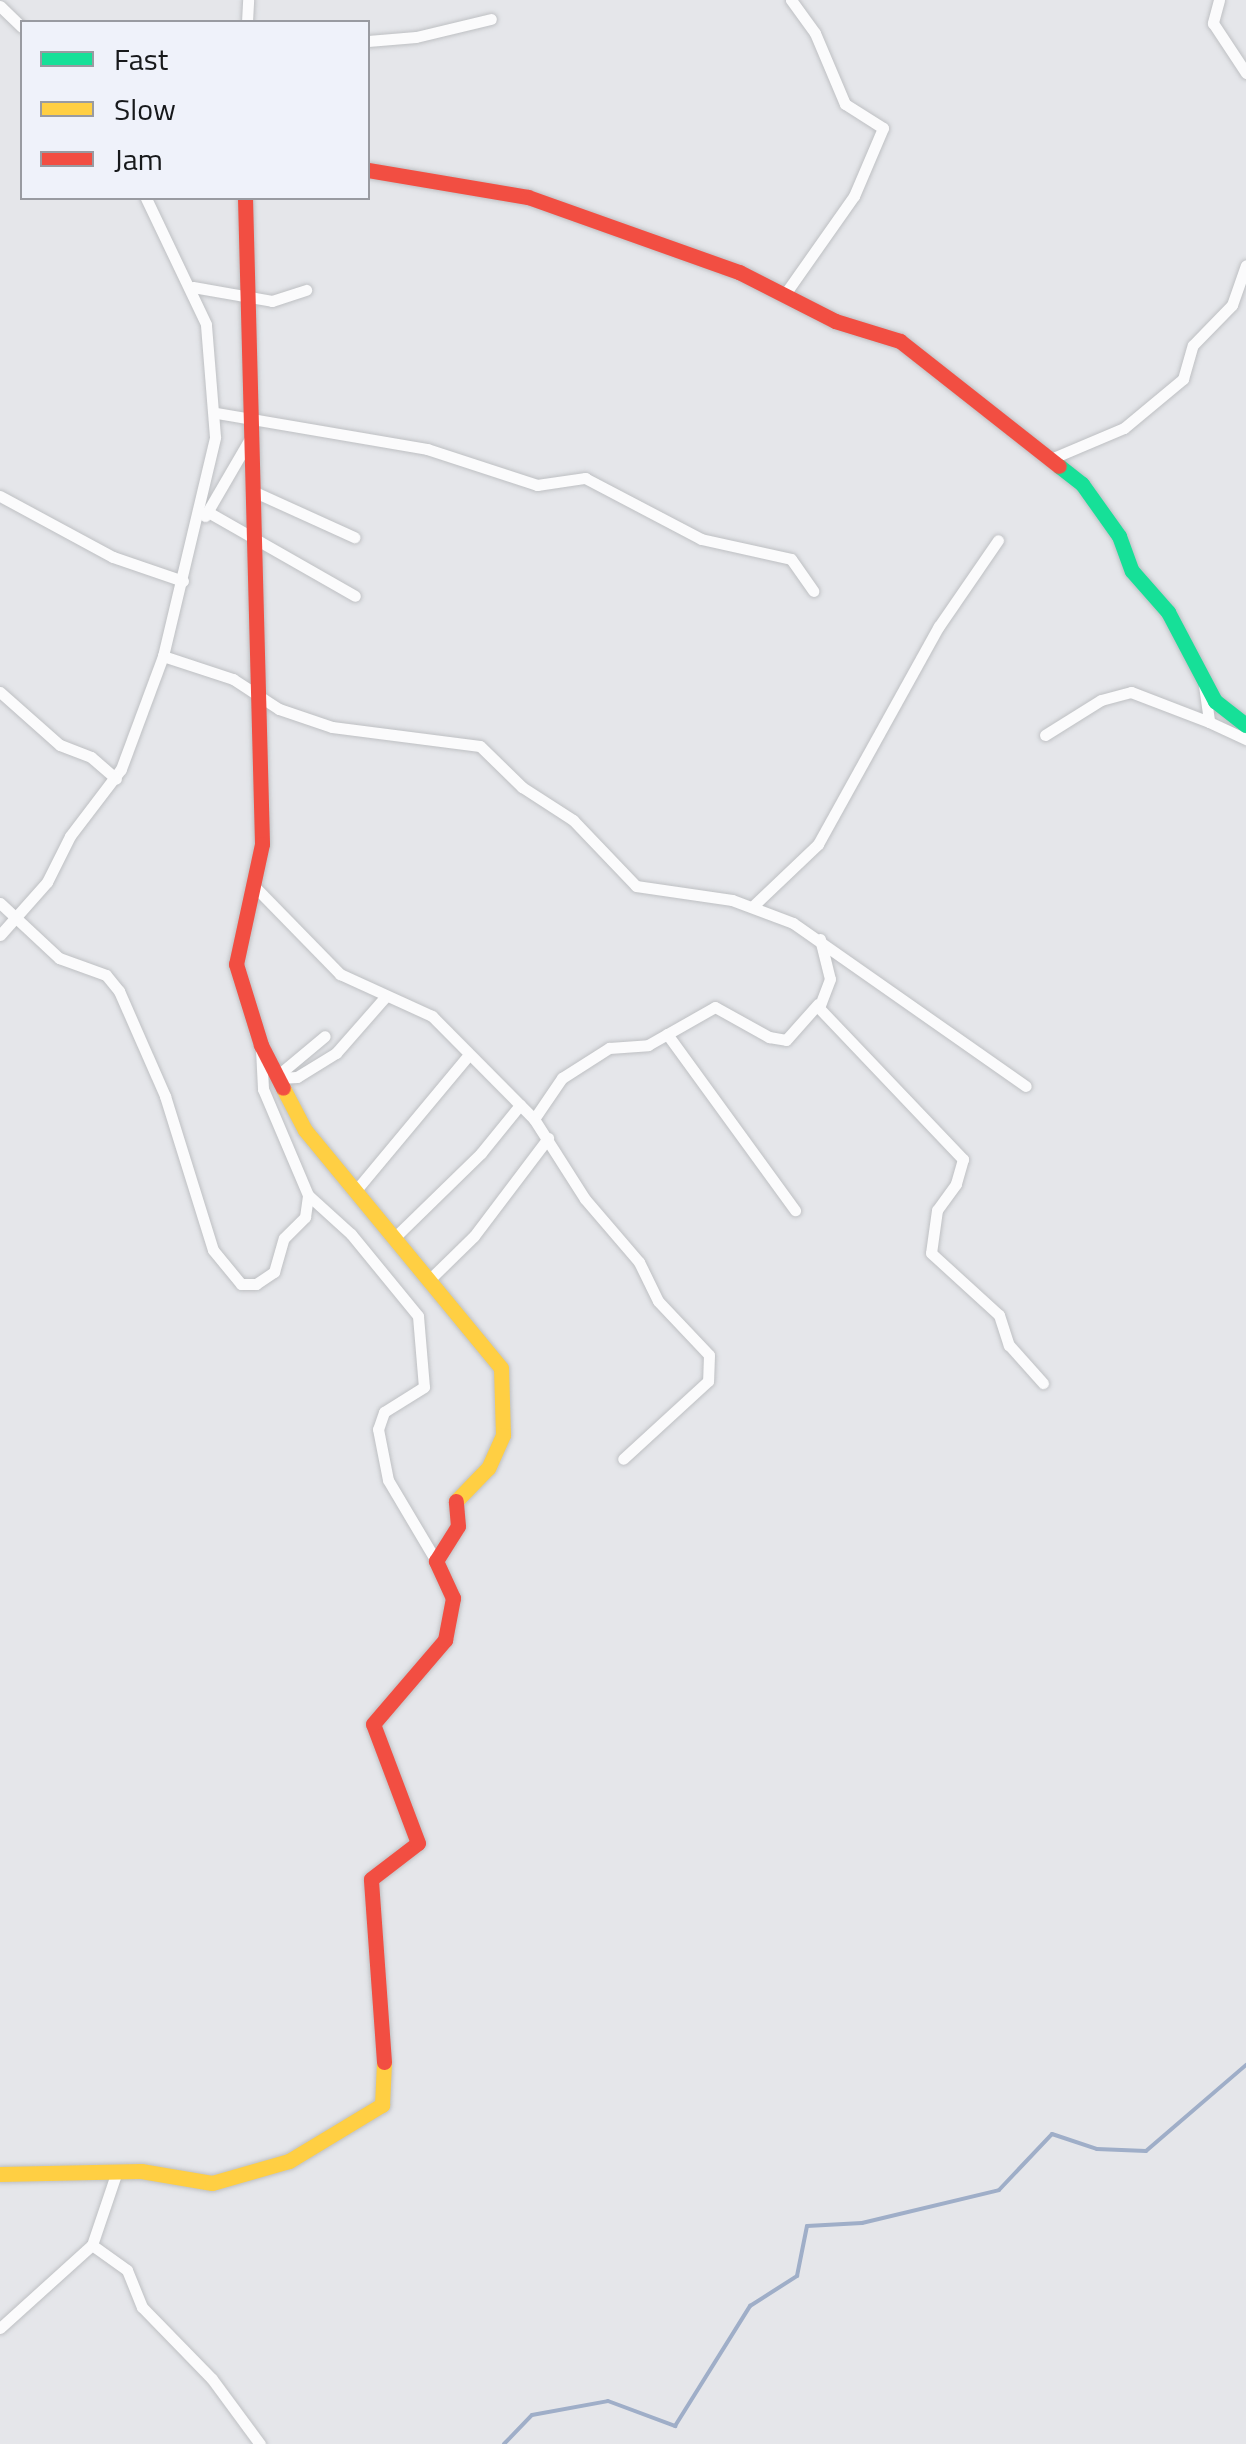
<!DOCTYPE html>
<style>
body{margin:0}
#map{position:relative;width:1246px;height:2444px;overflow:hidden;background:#e5e6ea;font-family:"Titillium Web",sans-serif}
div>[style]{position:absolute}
.stream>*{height:4px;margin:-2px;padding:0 2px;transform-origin:2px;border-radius:2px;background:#9faec8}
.roads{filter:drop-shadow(0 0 2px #bec0c3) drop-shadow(0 0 2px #bec0c3)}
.street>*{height:11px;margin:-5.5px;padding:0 5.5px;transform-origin:5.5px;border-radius:5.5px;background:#fbfbfc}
.fast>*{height:15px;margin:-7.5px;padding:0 7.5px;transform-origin:7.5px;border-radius:7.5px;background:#16e098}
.slow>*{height:15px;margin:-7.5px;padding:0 7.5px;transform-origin:7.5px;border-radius:7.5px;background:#ffcf43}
.jam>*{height:15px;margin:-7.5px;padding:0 7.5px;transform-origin:7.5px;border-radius:7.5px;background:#f24e42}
span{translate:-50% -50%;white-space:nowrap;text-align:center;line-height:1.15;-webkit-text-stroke:10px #eff2fa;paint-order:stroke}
.legend{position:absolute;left:20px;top:20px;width:350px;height:180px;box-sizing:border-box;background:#eff2fa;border:2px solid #999ba1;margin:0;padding:12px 18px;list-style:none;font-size:30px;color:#17191b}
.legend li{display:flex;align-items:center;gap:20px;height:50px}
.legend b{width:50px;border:2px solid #999ba1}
</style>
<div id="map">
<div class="stream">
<div style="left:504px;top:2444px;width:40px;rotate:-46deg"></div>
<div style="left:532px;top:2415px;width:77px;rotate:-10.4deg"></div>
<div style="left:608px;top:2401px;width:72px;rotate:20.5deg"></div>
<div style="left:675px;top:2426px;width:142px;rotate:-58deg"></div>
<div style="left:750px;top:2306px;width:56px;rotate:-32.6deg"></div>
<div style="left:797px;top:2276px;width:51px;rotate:-78.7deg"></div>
<div style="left:807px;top:2226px;width:55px;rotate:-3.1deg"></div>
<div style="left:862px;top:2223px;width:141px;rotate:-13.5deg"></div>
<div style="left:999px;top:2190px;width:77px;rotate:-46.6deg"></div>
<div style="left:1052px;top:2134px;width:47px;rotate:18.4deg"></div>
<div style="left:1097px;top:2149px;width:49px;rotate:2.3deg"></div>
<div style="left:1146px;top:2151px;width:132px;rotate:-40.7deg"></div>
</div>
<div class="roads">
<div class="street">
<div style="left:1219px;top:0;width:24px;rotate:105deg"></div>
<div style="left:1213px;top:23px;width:60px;rotate:56.6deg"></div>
<div style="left:0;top:6px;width:30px;rotate:44deg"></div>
<div style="left:247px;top:22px;width:22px;rotate:-87deg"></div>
<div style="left:368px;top:41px;width:48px;rotate:-4.8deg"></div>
<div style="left:416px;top:37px;width:77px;rotate:-13.5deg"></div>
<div style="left:193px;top:287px;width:80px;rotate:10deg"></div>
<div style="left:272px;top:301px;width:36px;rotate:-18deg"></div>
<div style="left:785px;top:294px;width:120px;rotate:-54.9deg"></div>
<div style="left:854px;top:196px;width:74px;rotate:-66.9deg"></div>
<div style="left:883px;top:128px;width:45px;rotate:-147.7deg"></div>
<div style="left:845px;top:104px;width:77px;rotate:-112.9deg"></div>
<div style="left:815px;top:33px;width:41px;rotate:-126deg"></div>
<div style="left:217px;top:413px;width:213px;rotate:9.7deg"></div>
<div style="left:427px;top:449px;width:116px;rotate:18.1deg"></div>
<div style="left:537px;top:485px;width:49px;rotate:-8.3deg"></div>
<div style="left:585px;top:478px;width:131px;rotate:27.7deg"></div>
<div style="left:701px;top:539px;width:92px;rotate:12.5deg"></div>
<div style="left:791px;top:559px;width:39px;rotate:55deg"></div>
<div style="left:1053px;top:458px;width:77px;rotate:-22.9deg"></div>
<div style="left:1124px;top:428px;width:77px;rotate:-39.7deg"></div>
<div style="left:1183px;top:379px;width:35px;rotate:-74deg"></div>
<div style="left:1193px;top:345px;width:56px;rotate:-45.7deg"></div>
<div style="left:1232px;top:305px;width:42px;rotate:-70.7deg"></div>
<div style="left:257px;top:493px;width:107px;rotate:24.4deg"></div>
<div style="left:0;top:496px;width:128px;rotate:28.4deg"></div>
<div style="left:113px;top:557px;width:74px;rotate:18.9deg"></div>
<div style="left:208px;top:512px;width:169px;rotate:29.7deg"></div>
<div style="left:205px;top:516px;width:91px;rotate:-59.8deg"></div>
<div style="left:163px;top:656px;width:74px;rotate:18.2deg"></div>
<div style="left:233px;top:679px;width:55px;rotate:33.1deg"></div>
<div style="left:279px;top:709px;width:56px;rotate:18.8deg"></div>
<div style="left:332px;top:727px;width:149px;rotate:7.3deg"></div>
<div style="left:480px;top:746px;width:59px;rotate:44.3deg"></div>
<div style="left:522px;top:787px;width:61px;rotate:32.9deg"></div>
<div style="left:573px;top:820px;width:91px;rotate:46.3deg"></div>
<div style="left:636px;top:886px;width:97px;rotate:8.3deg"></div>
<div style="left:732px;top:900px;width:65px;rotate:20.7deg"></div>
<div style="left:793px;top:923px;width:284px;rotate:35deg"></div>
<div style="left:1204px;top:685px;width:37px;rotate:82deg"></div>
<div style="left:1209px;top:722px;width:41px;rotate:24.7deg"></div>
<div style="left:0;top:692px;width:80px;rotate:41.5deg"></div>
<div style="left:60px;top:745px;width:33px;rotate:21deg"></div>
<div style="left:91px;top:757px;width:33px;rotate:41deg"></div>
<div style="left:1045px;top:735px;width:66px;rotate:-32deg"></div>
<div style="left:1101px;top:700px;width:31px;rotate:-15deg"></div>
<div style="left:1131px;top:692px;width:84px;rotate:21deg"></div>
<div style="left:257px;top:889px;width:119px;rotate:45.7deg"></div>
<div style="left:340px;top:974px;width:101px;rotate:24.5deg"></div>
<div style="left:432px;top:1016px;width:145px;rotate:45.3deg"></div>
<div style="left:534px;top:1119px;width:95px;rotate:57.5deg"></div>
<div style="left:585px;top:1199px;width:83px;rotate:49.4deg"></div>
<div style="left:639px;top:1262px;width:43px;rotate:64deg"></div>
<div style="left:658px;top:1301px;width:74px;rotate:46.6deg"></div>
<div style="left:709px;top:1355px;width:26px;rotate:92deg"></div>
<div style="left:708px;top:1381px;width:115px;rotate:137.5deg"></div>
<div style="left:0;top:903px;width:81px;rotate:43deg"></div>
<div style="left:59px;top:958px;width:50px;rotate:19.9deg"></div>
<div style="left:106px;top:975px;width:21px;rotate:51deg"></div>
<div style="left:119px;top:991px;width:115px;rotate:66.3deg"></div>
<div style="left:165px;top:1096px;width:161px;rotate:72.7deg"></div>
<div style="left:213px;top:1250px;width:44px;rotate:50.5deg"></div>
<div style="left:241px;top:1284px;width:15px"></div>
<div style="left:256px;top:1284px;width:22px;rotate:-34deg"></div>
<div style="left:274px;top:1272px;width:35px;rotate:-74deg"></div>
<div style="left:284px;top:1238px;width:30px;rotate:-45deg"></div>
<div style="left:305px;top:1217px;width:22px;rotate:-82deg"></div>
<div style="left:753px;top:906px;width:90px;rotate:-43.6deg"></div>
<div style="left:818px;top:844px;width:249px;rotate:-61deg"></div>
<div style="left:939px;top:626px;width:104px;rotate:-55.5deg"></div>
<div style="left:0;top:935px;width:71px;rotate:-48.4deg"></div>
<div style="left:47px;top:882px;width:51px;rotate:-63.4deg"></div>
<div style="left:70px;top:836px;width:84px;rotate:-52.7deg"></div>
<div style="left:121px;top:769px;width:121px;rotate:-69.6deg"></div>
<div style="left:163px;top:656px;width:225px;rotate:-76.6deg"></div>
<div style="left:215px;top:437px;width:113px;rotate:-94.6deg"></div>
<div style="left:206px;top:324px;width:140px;rotate:-115.5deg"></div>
<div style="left:820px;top:939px;width:41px;rotate:76deg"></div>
<div style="left:830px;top:979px;width:31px;rotate:111deg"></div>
<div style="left:819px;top:1008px;width:209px;rotate:46.4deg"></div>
<div style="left:963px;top:1159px;width:26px;rotate:106deg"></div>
<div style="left:956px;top:1184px;width:32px;rotate:126deg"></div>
<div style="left:937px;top:1210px;width:43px;rotate:97.9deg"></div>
<div style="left:931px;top:1253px;width:92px;rotate:42.4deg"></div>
<div style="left:999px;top:1315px;width:32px;rotate:72deg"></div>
<div style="left:1009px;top:1345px;width:51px;rotate:48.2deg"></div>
<div style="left:667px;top:1034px;width:218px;rotate:54deg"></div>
<div style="left:261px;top:1049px;width:40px;rotate:87.1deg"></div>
<div style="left:263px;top:1089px;width:115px;rotate:67deg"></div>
<div style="left:308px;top:1195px;width:58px;rotate:42.2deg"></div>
<div style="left:351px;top:1234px;width:106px;rotate:50.7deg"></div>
<div style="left:418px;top:1316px;width:71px;rotate:85.2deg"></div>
<div style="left:424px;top:1387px;width:47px;rotate:148deg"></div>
<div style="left:384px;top:1412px;width:18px;rotate:109deg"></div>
<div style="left:378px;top:1429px;width:52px;rotate:78.9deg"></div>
<div style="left:388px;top:1480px;width:94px;rotate:59.3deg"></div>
<div style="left:277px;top:1076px;width:62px;rotate:-39.8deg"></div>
<div style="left:279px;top:1078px;width:18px;rotate:-3deg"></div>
<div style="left:297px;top:1077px;width:46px;rotate:-31.6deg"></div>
<div style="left:336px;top:1053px;width:76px;rotate:-48.7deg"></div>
<div style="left:534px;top:1119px;width:50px;rotate:-55.7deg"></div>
<div style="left:562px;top:1078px;width:56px;rotate:-32.6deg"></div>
<div style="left:609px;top:1048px;width:39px;rotate:-4deg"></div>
<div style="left:648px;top:1045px;width:77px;rotate:-29.6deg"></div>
<div style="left:715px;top:1007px;width:62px;rotate:29.1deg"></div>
<div style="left:769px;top:1037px;width:17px;rotate:10deg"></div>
<div style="left:786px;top:1040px;width:48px;rotate:-48.4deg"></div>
<div style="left:357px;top:1189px;width:170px;rotate:-50.2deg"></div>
<div style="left:393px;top:1239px;width:123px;rotate:-44.3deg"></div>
<div style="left:481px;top:1153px;width:62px;rotate:-50.9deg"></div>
<div style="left:428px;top:1281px;width:64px;rotate:-44.4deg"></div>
<div style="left:474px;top:1236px;width:123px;rotate:-52.9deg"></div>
<div style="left:92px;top:2245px;width:43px;rotate:35.5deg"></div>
<div style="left:127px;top:2270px;width:40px;rotate:68deg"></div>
<div style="left:142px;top:2307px;width:100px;rotate:45.8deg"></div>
<div style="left:212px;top:2379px;width:81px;rotate:53.6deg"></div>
<div style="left:0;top:2328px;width:124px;rotate:-42.1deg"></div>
<div style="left:92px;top:2245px;width:75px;rotate:-71.3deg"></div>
</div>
<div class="fast">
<div style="left:1059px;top:466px;width:29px;rotate:38deg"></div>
<div style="left:1082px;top:484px;width:64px;rotate:54.6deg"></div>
<div style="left:1119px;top:536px;width:37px;rotate:70deg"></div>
<div style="left:1132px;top:571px;width:55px;rotate:48.7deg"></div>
<div style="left:1168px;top:612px;width:101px;rotate:62.2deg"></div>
<div style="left:1215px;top:701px;width:39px;rotate:38deg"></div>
</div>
<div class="slow">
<div style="left:283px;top:1088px;width:47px;rotate:62.4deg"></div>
<div style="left:305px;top:1130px;width:308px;rotate:50.5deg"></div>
<div style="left:501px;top:1368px;width:67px;rotate:88.3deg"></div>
<div style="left:503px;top:1435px;width:36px;rotate:114deg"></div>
<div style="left:488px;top:1468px;width:46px;rotate:134.1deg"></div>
<div style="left:0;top:2174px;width:141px;rotate:-1.2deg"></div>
<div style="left:141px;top:2171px;width:72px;rotate:9.6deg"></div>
<div style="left:212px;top:2183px;width:80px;rotate:-15.9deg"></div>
<div style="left:289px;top:2161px;width:109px;rotate:-31.1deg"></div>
<div style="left:382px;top:2105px;width:43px;rotate:-87.3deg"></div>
</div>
<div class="jam">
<div style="left:368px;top:170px;width:162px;rotate:9.6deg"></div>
<div style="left:528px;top:197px;width:224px;rotate:19.6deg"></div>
<div style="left:739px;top:272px;width:108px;rotate:27deg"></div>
<div style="left:835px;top:321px;width:68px;rotate:17.1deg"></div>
<div style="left:900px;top:341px;width:202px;rotate:38.2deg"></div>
<div style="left:245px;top:198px;width:646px;rotate:88.49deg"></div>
<div style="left:262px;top:844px;width:123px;rotate:102.2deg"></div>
<div style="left:236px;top:964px;width:85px;rotate:72.8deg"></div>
<div style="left:261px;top:1045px;width:48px;rotate:62.9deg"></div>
<div style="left:384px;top:2062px;width:183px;rotate:-94.1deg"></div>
<div style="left:371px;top:1879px;width:59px;rotate:-37.5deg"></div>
<div style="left:418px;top:1843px;width:127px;rotate:-110.7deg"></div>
<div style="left:373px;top:1724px;width:111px;rotate:-49.4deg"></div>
<div style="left:445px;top:1640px;width:43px;rotate:-79.2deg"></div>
<div style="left:453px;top:1598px;width:41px;rotate:-114.7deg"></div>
<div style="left:436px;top:1561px;width:41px;rotate:-57.8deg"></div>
<div style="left:458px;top:1526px;width:25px;rotate:-95deg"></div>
</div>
</div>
<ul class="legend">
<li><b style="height:12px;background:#16e098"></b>Fast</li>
<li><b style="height:12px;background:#ffcf43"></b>Slow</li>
<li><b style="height:12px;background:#f24e42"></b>Jam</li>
</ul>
</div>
